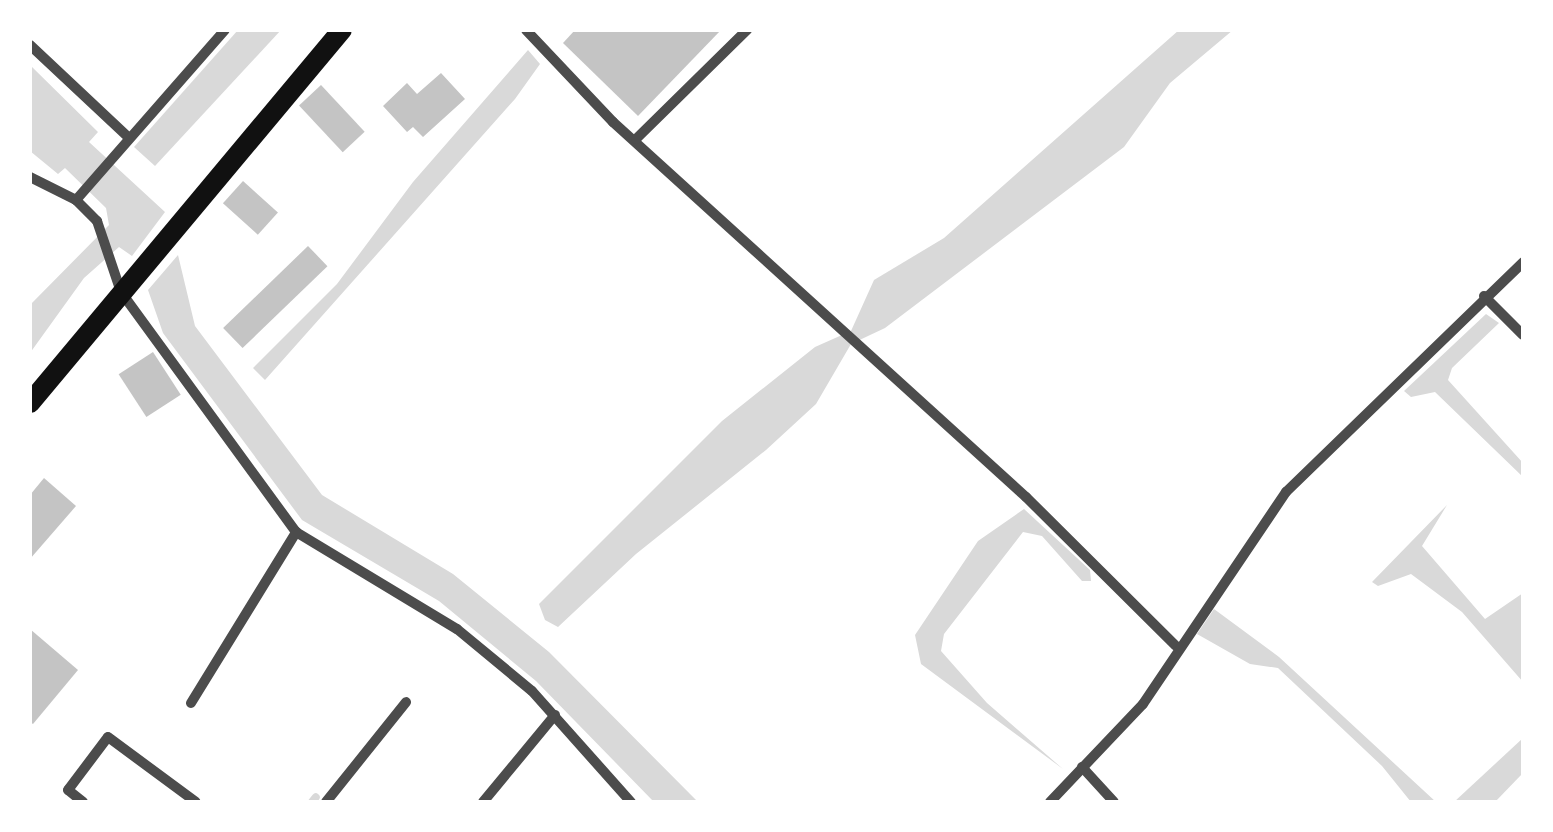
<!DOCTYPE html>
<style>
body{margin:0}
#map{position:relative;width:1553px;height:832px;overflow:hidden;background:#fff;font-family:"Zilla Slab",serif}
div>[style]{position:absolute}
.water>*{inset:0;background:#d9d9d9}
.stream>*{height:8px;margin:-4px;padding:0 4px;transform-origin:4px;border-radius:4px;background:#d9d9d9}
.building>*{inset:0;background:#c4c4c4;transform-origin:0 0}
.minor>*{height:10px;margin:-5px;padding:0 5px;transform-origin:5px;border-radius:5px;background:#4c4c4c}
.primary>*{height:20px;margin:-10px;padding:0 10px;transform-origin:10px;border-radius:10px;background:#111}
span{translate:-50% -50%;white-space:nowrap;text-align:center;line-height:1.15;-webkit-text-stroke:10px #fff;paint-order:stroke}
.frame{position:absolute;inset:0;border:32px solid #fff;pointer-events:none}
</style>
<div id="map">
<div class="water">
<div style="clip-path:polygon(238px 30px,281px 30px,155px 166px,134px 147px)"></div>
<div style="clip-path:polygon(1179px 30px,1233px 30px,1170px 83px,1124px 147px,885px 328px,851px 344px,816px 404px,766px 450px,636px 554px,558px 627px,545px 620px,539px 604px,722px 421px,815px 347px,851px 331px,874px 280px,944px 238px)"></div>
<div style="clip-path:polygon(528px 50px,540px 64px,515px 99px,265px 380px,253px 368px,337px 284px,413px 182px)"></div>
<div style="clip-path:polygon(30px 65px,98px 132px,89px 142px,165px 212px,132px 256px,119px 247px,84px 278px,30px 353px,30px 305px,109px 225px,106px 208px,65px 168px,58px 174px,30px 151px)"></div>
<div style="clip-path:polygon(178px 255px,195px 326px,322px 495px,453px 574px,549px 652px,698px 802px,654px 802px,536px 681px,439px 601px,302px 520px,163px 333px,148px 290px)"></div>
<div style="clip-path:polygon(1486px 314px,1499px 323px,1452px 368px,1448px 380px,1523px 463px,1523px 477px,1435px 392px,1411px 397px,1404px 391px)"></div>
<div style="clip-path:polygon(1447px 505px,1422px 546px,1485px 619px,1523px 593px,1523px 682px,1462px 612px,1411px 574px,1378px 586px,1372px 582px)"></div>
<div style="clip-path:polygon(1024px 509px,1090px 570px,1091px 581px,1082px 581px,1042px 536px,1023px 532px,944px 634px,941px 651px,987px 703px,1063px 769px,921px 664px,915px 635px,978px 541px)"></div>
<div style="clip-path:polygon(1214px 609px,1279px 657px,1436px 802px,1411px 802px,1382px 766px,1278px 668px,1250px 664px,1197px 634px)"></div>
<div style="clip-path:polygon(1523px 738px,1523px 773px,1495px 802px,1454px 802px)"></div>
</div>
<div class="stream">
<div style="left:312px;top:802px;width:6px;rotate:-51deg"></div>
</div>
<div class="building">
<div style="clip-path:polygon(575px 30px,721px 30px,638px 116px,563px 43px)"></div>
<div style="clip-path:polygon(441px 73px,465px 99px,423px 137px,413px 127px,407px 132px,383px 106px,407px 83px,417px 94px)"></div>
<div style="left:321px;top:85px;width:64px;height:30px;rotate:47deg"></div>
<div style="left:243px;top:181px;width:47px;height:30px;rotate:42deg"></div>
<div style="left:308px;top:246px;width:28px;height:118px;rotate:46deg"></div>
<div style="left:153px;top:352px;width:51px;height:41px;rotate:57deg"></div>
<div style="clip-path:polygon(44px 478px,76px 506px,30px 559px,30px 495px)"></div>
<div style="clip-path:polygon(30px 629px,78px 670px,33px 724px,30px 722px)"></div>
</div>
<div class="minor">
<div style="left:526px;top:30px;width:127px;rotate:46.6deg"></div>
<div style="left:613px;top:122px;width:558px;rotate:42.24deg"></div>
<div style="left:1026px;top:497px;width:211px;rotate:44.8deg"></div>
<div style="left:30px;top:45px;width:134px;rotate:43.2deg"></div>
<div style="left:636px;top:139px;width:156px;rotate:-44.5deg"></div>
<div style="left:30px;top:177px;width:51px;rotate:26.6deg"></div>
<div style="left:76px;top:200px;width:30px;rotate:45deg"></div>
<div style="left:97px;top:221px;width:75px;rotate:71.3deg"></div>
<div style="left:121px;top:292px;width:297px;rotate:53.9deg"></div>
<div style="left:296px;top:532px;width:188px;rotate:31.1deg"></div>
<div style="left:457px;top:629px;width:97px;rotate:39.6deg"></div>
<div style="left:532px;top:691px;width:149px;rotate:48.3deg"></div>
<div style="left:76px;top:200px;width:226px;rotate:-48.8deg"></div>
<div style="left:1484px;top:296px;width:55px;rotate:45deg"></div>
<div style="left:191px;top:703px;width:201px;rotate:-58.4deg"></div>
<div style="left:1082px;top:767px;width:47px;rotate:47.6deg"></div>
<div style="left:83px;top:802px;width:19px;rotate:-141deg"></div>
<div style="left:68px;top:790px;width:66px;rotate:-53deg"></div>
<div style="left:108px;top:737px;width:109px;rotate:36.5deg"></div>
<div style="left:326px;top:802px;width:128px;rotate:-51.3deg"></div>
<div style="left:483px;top:802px;width:113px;rotate:-50.4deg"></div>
<div style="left:1050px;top:802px;width:135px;rotate:-46.5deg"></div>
<div style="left:1143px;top:704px;width:256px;rotate:-56deg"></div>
<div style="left:1286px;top:492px;width:330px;rotate:-44.1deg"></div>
</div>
<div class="primary">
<div style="left:30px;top:403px;width:486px;rotate:-50.1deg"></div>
</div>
<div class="frame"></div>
</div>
